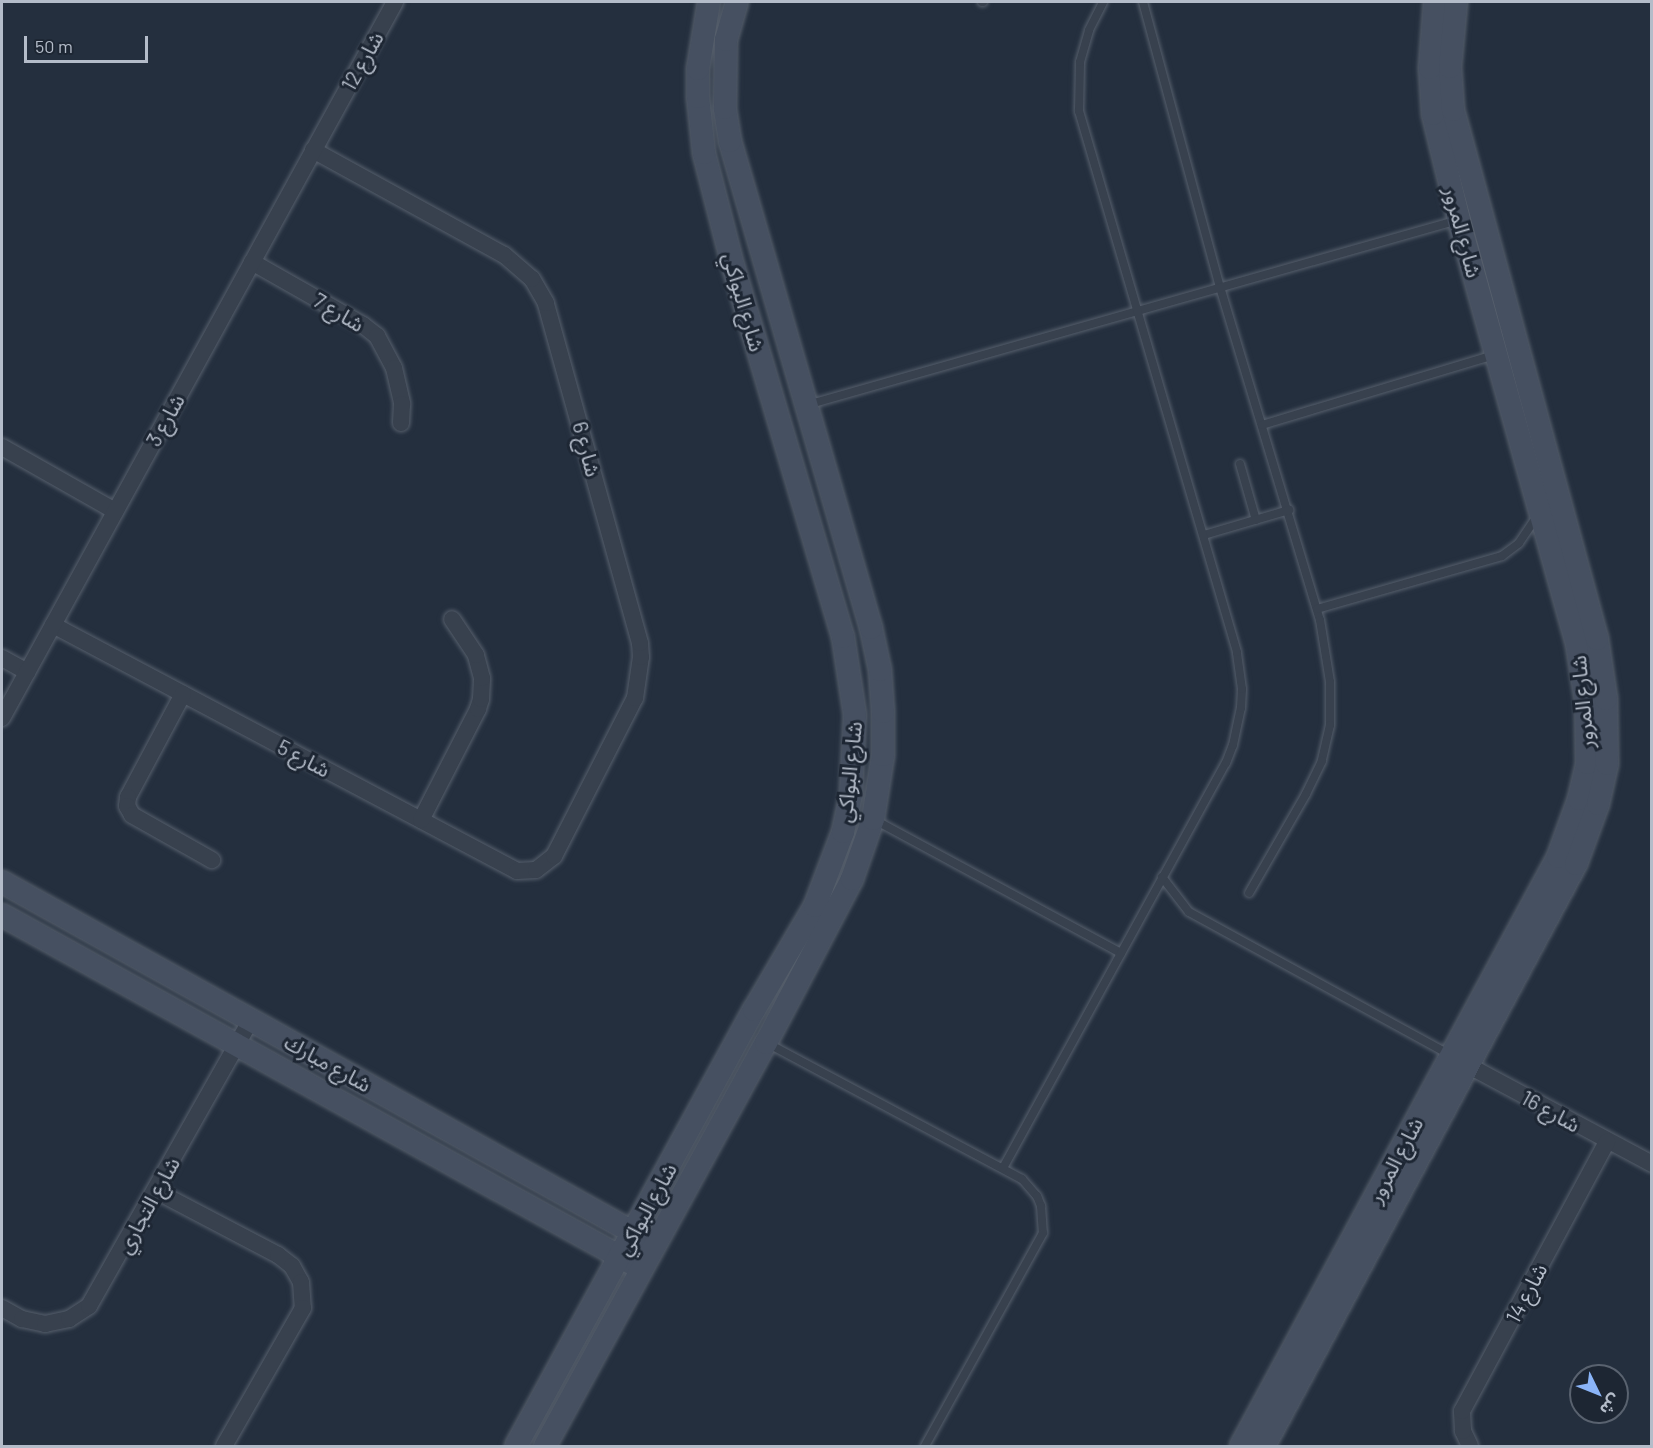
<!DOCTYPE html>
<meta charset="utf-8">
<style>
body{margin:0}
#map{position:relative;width:1653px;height:1448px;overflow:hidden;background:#242f3e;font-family:Barlow,"Noto Sans Arabic",sans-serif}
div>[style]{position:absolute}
.roads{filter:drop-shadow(0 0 2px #565f6c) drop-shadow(0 0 2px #565f6c)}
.lane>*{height:8px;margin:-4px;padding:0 4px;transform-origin:4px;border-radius:4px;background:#38414e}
.street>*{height:16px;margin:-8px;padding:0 8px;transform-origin:8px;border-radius:8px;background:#38414e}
.secondary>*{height:22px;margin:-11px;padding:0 11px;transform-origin:11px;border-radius:11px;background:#465061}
span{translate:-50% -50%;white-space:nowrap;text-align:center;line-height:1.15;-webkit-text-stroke:6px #1d2633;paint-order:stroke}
.street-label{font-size:21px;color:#b4bcc9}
.frame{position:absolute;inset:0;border:3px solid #b4bcc9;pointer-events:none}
.north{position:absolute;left:1569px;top:1364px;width:60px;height:60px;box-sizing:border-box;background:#1d2633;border:2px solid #59626f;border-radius:50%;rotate:133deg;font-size:16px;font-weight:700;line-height:24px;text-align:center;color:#b4bcc9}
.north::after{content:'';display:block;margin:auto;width:21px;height:27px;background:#8ab4f8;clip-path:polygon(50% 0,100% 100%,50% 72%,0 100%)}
.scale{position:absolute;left:24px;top:36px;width:124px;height:27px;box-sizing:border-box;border:3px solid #b4bcc9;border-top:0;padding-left:8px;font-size:18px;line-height:21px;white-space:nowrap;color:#b4bcc9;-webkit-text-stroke:4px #1d2633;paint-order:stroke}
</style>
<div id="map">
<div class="roads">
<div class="lane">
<div style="left:982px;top:2px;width:1px"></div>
<div style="left:1143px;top:2px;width:295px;rotate:74.9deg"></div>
<div style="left:1220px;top:287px;width:348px;rotate:73.3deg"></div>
<div style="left:1320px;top:620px;width:63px;rotate:80.8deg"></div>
<div style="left:1330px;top:682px;width:43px;rotate:90deg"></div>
<div style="left:1330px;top:725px;width:37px;rotate:103deg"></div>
<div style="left:1322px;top:761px;width:37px;rotate:116deg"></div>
<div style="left:1306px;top:794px;width:114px;rotate:119.9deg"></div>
<div style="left:807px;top:405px;width:677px;rotate:-15.86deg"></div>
<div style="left:1262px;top:425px;width:242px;rotate:-16.8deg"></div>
<div style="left:1240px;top:464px;width:58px;rotate:74.1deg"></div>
<div style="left:1204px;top:535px;width:89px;rotate:-16.4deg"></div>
<div style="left:1317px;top:609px;width:192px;rotate:-16deg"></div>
<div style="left:1502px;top:556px;width:21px;rotate:-37deg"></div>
<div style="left:1519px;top:543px;width:32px;rotate:-56deg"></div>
<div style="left:873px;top:819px;width:282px;rotate:28.4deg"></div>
<div style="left:1162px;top:877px;width:44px;rotate:52.4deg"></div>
<div style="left:1189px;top:912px;width:298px;rotate:28.7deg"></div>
<div style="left:767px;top:1043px;width:289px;rotate:28.1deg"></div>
<div style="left:1022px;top:1179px;width:23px;rotate:49deg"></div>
<div style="left:1037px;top:1196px;width:11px;rotate:68deg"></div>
<div style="left:1041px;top:1206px;width:27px;rotate:86deg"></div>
<div style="left:1043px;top:1233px;width:244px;rotate:119deg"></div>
<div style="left:1003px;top:1168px;width:462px;rotate:-61.2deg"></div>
<div style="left:1226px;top:763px;width:19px;rotate:-69deg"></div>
<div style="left:1233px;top:745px;width:38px;rotate:-78deg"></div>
<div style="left:1241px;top:708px;width:19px;rotate:-87deg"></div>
<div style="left:1242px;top:689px;width:37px;rotate:-98deg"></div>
<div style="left:1237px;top:652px;width:564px;rotate:-106.28deg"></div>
<div style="left:1079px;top:111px;width:49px;rotate:-88.8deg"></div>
<div style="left:1080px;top:62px;width:33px;rotate:-74deg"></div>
<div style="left:1089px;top:30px;width:31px;rotate:-63deg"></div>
</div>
<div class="street">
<div style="left:252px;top:262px;width:128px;rotate:29.6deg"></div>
<div style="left:363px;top:325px;width:18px;rotate:38deg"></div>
<div style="left:377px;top:336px;width:36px;rotate:62deg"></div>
<div style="left:394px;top:368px;width:37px;rotate:77deg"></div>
<div style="left:402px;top:404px;width:19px;rotate:93deg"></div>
<div style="left:2px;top:447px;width:130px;rotate:29.5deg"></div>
<div style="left:53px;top:625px;width:525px;rotate:27.93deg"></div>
<div style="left:517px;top:871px;width:19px;rotate:-3deg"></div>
<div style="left:536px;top:870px;width:23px;rotate:-38deg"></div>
<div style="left:554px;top:856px;width:178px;rotate:-62.9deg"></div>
<div style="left:635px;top:698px;width:41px;rotate:-81.7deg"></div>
<div style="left:641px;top:657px;width:14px;rotate:-94deg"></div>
<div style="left:640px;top:643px;width:353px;rotate:-105.5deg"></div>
<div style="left:546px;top:303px;width:28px;rotate:-120deg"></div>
<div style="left:532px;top:279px;width:37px;rotate:-139deg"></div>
<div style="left:504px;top:255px;width:218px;rotate:-151.2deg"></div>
<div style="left:2px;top:658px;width:29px;rotate:29deg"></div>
<div style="left:183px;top:694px;width:117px;rotate:118.1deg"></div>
<div style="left:128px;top:797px;width:9px;rotate:96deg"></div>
<div style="left:127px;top:806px;width:10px;rotate:61deg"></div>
<div style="left:132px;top:815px;width:92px;rotate:29.4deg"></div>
<div style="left:2px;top:718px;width:817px;rotate:-61.24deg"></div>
<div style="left:421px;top:820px;width:125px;rotate:-62.8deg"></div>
<div style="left:478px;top:709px;width:10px;rotate:-73deg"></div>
<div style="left:481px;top:699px;width:21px;rotate:-87deg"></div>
<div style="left:482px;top:678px;width:24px;rotate:-105deg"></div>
<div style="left:476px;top:655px;width:43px;rotate:-123.7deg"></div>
<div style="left:1460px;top:1061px;width:218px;rotate:28.2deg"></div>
<div style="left:156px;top:1191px;width:138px;rotate:27.7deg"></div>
<div style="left:278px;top:1255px;width:18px;rotate:38deg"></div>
<div style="left:292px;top:1266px;width:18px;rotate:61deg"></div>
<div style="left:301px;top:1282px;width:26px;rotate:86deg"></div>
<div style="left:303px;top:1308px;width:159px;rotate:119.8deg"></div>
<div style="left:2px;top:1308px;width:23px;rotate:29deg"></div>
<div style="left:22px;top:1319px;width:24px;rotate:12deg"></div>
<div style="left:45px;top:1324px;width:25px;rotate:-12deg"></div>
<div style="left:69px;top:1319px;width:24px;rotate:-33deg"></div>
<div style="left:89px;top:1306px;width:329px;rotate:-60.5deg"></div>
<div style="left:1470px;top:1446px;width:17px;rotate:-115deg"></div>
<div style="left:1463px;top:1431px;width:20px;rotate:-93deg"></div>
<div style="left:1462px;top:1411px;width:306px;rotate:-61.7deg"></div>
</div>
<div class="secondary">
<div style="left:2px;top:882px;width:735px;rotate:29.04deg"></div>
<div style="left:2px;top:915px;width:721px;rotate:28.95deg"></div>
<div style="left:516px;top:1446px;width:497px;rotate:-61.4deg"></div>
<div style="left:754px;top:1010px;width:121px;rotate:-59.6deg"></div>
<div style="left:815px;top:906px;width:79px;rotate:-69.3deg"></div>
<div style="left:843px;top:832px;width:40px;rotate:-78deg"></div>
<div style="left:851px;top:793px;width:78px;rotate:-87.1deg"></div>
<div style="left:855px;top:715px;width:79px;rotate:-98.7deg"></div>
<div style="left:843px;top:637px;width:387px;rotate:-106.5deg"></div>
<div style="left:733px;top:266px;width:117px;rotate:-104.4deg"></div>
<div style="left:704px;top:153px;width:56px;rotate:-96.1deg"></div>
<div style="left:698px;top:97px;width:28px;rotate:-90deg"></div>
<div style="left:698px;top:69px;width:68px;rotate:-80.7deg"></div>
<div style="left:545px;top:1446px;width:460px;rotate:-61.3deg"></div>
<div style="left:766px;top:1043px;width:185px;rotate:-62.3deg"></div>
<div style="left:852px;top:879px;width:64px;rotate:-70.7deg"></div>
<div style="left:873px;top:819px;width:65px;rotate:-81.1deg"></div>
<div style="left:883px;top:755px;width:43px;rotate:-90deg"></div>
<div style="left:883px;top:712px;width:42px;rotate:-94.1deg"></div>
<div style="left:880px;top:670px;width:43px;rotate:-102.1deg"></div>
<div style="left:871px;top:628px;width:507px;rotate:-106.15deg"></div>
<div style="left:730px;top:141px;width:33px;rotate:-99deg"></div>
<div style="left:725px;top:108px;width:68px;rotate:-89.2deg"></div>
<div style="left:726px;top:40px;width:40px;rotate:-74deg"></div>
<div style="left:1241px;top:1446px;width:669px;rotate:-61.71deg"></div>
<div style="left:1558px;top:857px;width:62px;rotate:-70.1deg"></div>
<div style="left:1579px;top:799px;width:37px;rotate:-77deg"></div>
<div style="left:1587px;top:763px;width:62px;rotate:-90.9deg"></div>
<div style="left:1586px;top:701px;width:58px;rotate:-99deg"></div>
<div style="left:1577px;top:644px;width:440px;rotate:-105.6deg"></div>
<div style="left:1459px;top:220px;width:109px;rotate:-103.8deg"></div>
<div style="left:1433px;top:114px;width:46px;rotate:-93.7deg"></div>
<div style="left:1430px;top:68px;width:66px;rotate:-85.7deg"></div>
<div style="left:1264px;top:1446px;width:660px;rotate:-61.81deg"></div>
<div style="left:1576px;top:864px;width:64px;rotate:-69.9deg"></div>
<div style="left:1598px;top:804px;width:41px;rotate:-77.3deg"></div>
<div style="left:1607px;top:764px;width:65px;rotate:-90.9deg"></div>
<div style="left:1606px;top:699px;width:61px;rotate:-98.5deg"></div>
<div style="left:1597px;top:639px;width:548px;rotate:-105.23deg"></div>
<div style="left:1453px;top:110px;width:43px;rotate:-94deg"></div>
<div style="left:1450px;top:67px;width:65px;rotate:-84.7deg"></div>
</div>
</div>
<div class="street-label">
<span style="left:362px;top:61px;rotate:-61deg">شارع 12</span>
<span style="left:1463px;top:232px;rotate:75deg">شارع المرور</span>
<span style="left:744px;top:302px;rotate:74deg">شارع البواكي</span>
<span style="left:339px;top:312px;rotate:31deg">شارع 7</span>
<span style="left:165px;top:420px;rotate:-61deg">شارع 3</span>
<span style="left:587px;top:449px;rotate:75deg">شارع 6</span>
<span style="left:1582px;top:702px;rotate:-95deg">شارع المرور</span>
<span style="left:304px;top:758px;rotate:28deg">شارع 5</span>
<span style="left:849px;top:772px;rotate:-84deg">شارع البواكي</span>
<span style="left:328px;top:1063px;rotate:29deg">شارع مبارك</span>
<span style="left:1551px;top:1111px;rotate:29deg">شارع 16</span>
<span style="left:1395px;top:1160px;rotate:-62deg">شارع المرور</span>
<span style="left:148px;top:1205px;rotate:-61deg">شارع التجاري</span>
<span style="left:646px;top:1209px;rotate:-61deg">شارع البواكي</span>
<span style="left:1526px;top:1293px;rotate:-62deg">شارع 14</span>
</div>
<div class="frame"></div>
<div class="north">ش</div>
<div class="scale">50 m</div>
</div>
